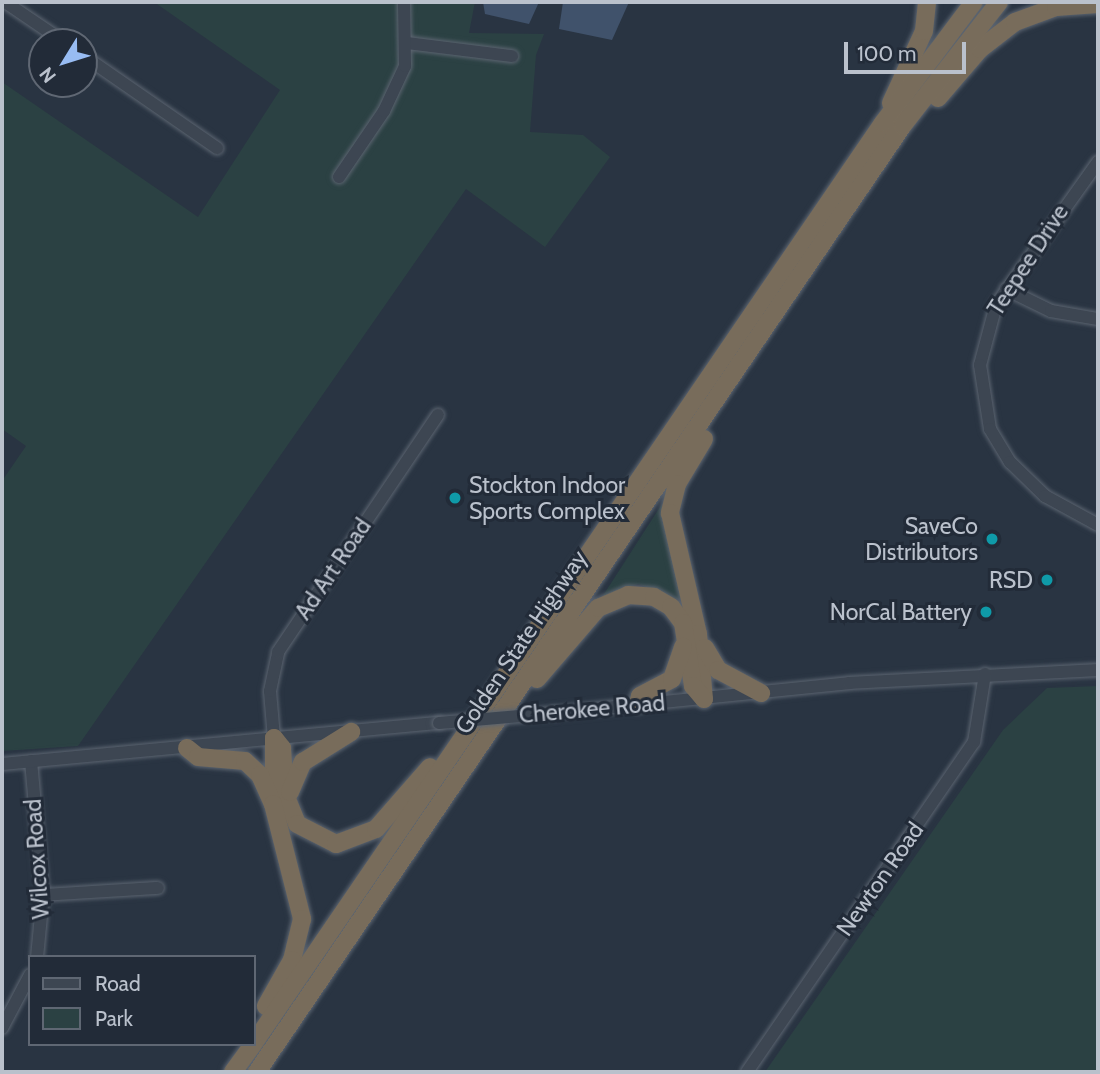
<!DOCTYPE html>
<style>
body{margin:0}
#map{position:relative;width:1100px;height:1074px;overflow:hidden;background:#293442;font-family:Cabin,sans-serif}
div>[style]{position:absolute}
.green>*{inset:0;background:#2b4143}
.water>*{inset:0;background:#40526b}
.roads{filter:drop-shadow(0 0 2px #5b6470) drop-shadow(0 0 2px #5b6470)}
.minor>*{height:12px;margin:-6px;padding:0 6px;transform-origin:6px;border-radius:6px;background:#3d4652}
.highway>*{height:18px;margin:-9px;padding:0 9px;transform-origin:9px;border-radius:9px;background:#786c5b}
.bridges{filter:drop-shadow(0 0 2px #5b6470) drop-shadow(0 0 2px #5b6470)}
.minor-bridge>*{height:12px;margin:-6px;padding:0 6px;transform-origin:6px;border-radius:6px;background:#3d4652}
.dots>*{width:19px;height:19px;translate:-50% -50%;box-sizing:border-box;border:4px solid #222b38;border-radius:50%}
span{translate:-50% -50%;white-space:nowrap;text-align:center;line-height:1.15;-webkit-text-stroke:6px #222b38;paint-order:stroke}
.street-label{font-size:23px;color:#bac1cc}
.poi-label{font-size:23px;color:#bac1cc}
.left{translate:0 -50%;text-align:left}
.right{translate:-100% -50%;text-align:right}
.frame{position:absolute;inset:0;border:4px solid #bac1cc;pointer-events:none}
.legend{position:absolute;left:28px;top:955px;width:228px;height:91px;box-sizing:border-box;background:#222b38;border:2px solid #5f6773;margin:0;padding:9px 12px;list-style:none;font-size:21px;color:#bac1cc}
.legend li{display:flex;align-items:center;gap:14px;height:35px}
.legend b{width:35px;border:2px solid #5f6773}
.north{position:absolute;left:28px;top:28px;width:70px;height:70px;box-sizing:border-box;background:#222b38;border:2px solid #5f6773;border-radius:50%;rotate:232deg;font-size:19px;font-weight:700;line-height:28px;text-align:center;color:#bac1cc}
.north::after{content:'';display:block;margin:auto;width:24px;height:32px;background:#98bcf3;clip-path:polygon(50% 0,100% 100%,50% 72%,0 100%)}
.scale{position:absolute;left:844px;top:42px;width:122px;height:32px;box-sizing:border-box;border:4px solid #bac1cc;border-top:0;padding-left:9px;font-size:21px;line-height:24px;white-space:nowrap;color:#bac1cc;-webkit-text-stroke:5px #222b38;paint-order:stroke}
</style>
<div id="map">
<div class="green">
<div style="clip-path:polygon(154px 2px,475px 2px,469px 33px,544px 34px,536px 55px,530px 132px,583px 135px,610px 157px,545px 247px,466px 189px,78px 746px,2px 751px,2px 481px,26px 446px,2px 429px,2px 82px,198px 217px,280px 90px)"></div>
<div style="clip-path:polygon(662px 504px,681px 601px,638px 584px,602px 597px)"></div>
<div style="clip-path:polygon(1098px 686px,1098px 1072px,765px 1072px,1003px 730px,1047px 688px)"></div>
</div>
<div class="water">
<div style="clip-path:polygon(483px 2px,539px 2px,529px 24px,485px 14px)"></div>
<div style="clip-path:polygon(563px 2px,629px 2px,612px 40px,559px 29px)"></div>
</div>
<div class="roads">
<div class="minor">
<div style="left:5px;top:2px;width:71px;rotate:34.1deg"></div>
<div style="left:407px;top:43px;width:106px;rotate:7.1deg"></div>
<div style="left:84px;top:56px;width:162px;rotate:34.7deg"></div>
<div style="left:1098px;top:162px;width:176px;rotate:125.5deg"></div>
<div style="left:996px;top:305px;width:62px;rotate:104.9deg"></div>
<div style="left:980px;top:365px;width:65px;rotate:81.1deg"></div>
<div style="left:990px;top:429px;width:39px;rotate:59deg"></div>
<div style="left:1010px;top:462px;width:49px;rotate:44.2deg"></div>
<div style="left:1045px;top:496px;width:60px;rotate:28.7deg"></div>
<div style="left:339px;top:177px;width:80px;rotate:-55.7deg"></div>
<div style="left:384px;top:111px;width:50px;rotate:-65deg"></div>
<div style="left:405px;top:66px;width:64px;rotate:-90.9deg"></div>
<div style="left:1006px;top:289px;width:50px;rotate:26.1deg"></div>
<div style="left:1051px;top:311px;width:48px;rotate:9.7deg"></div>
<div style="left:555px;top:713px;width:296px;rotate:-5.8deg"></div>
<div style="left:849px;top:683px;width:249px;rotate:-3deg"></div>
<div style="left:274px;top:738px;width:47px;rotate:-94.9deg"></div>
<div style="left:270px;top:691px;width:40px;rotate:-78deg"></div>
<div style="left:278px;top:652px;width:286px;rotate:-56deg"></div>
<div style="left:31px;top:761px;width:135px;rotate:84.9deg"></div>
<div style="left:43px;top:895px;width:62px;rotate:95.5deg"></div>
<div style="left:2px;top:764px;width:439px;rotate:-5.4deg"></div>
<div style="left:43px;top:895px;width:115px;rotate:-3.5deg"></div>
<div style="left:2px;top:1028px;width:60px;rotate:-62.2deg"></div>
<div style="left:747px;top:1072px;width:401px;rotate:-55.5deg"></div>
<div style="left:974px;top:742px;width:69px;rotate:-80.8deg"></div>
</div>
<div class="highway">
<div style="left:938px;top:98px;width:65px;rotate:-49.4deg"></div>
<div style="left:980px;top:49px;width:44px;rotate:-37.6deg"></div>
<div style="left:1015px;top:22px;width:44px;rotate:-20.1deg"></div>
<div style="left:1056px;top:7px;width:42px;rotate:-4.1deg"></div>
<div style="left:891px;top:103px;width:79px;rotate:-65.4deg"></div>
<div style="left:924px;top:31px;width:29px;rotate:-84deg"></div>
<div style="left:704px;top:439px;width:52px;rotate:121deg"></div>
<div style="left:677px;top:484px;width:30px;rotate:104deg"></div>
<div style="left:670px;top:513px;width:124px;rotate:77deg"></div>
<div style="left:698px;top:634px;width:65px;rotate:84.7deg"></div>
<div style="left:705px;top:648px;width:26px;rotate:59deg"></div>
<div style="left:718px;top:670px;width:49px;rotate:28.1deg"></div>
<div style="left:537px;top:679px;width:94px;rotate:-49.3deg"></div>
<div style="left:598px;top:608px;width:33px;rotate:-23deg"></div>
<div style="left:628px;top:595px;width:26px;rotate:4deg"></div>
<div style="left:654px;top:597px;width:20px;rotate:30deg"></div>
<div style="left:671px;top:607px;width:20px;rotate:53deg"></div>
<div style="left:683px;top:623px;width:64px;rotate:81deg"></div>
<div style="left:693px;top:686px;width:17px;rotate:50deg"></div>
<div style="left:638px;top:704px;width:8px;rotate:-76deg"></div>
<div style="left:640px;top:696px;width:36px;rotate:-28deg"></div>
<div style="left:672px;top:679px;width:34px;rotate:-71deg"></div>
<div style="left:274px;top:738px;width:13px;rotate:51deg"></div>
<div style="left:282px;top:748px;width:46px;rotate:86.3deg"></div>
<div style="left:285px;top:794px;width:32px;rotate:68deg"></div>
<div style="left:297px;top:824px;width:44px;rotate:27.1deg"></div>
<div style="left:336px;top:844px;width:43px;rotate:-20.6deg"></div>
<div style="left:376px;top:829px;width:82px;rotate:-48.9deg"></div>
<div style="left:274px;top:738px;width:52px;rotate:90deg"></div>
<div style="left:187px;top:748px;width:14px;rotate:39deg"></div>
<div style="left:198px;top:757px;width:47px;rotate:4.9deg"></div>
<div style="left:245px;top:761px;width:21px;rotate:43deg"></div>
<div style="left:260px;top:775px;width:32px;rotate:66deg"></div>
<div style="left:273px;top:804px;width:119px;rotate:75.8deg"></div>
<div style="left:302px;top:919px;width:42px;rotate:103.7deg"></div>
<div style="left:292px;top:960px;width:53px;rotate:119.5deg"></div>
<div style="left:290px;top:792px;width:33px;rotate:-67deg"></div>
<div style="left:303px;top:762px;width:57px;rotate:-32deg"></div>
<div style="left:254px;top:1043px;width:1114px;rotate:-55.64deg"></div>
<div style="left:883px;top:123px;width:151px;rotate:-53.1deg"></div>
<div style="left:233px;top:1072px;width:34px;rotate:-54deg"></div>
<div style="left:257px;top:1072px;width:1146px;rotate:-55.7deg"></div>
<div style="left:903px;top:125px;width:156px;rotate:-52deg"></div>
</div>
</div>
<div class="bridges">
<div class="minor-bridge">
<div style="left:439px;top:723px;width:116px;rotate:-4.9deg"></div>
</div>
</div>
<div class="dots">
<div style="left:455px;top:498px;background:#0f9aa8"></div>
<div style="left:992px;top:539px;background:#0f9aa8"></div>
<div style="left:1047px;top:580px;background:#0f9aa8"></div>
<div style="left:986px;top:612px;background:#0f9aa8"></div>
</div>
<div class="street-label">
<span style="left:1028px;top:260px;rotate:-57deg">Teepee Drive</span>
<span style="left:333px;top:569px;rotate:-56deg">Ad Art Road</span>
<span style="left:521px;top:642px;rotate:-56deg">Golden State Highway</span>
<span style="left:592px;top:709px;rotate:-5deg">Cherokee Road</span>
<span style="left:37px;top:859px;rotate:-94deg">Wilcox Road</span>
<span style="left:880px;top:879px;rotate:-55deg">Newton Road</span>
</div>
<div class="poi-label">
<span class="left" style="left:469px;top:498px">Stockton Indoor<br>Sports Complex</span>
<span class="right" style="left:978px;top:539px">SaveCo<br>Distributors</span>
<span class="right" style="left:1033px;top:580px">RSD</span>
<span class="right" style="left:972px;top:612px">NorCal Battery</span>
</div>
<div class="frame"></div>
<ul class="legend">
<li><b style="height:9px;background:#3d4652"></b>Road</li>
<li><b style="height:19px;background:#2b4143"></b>Park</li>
</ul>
<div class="north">N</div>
<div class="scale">100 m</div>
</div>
